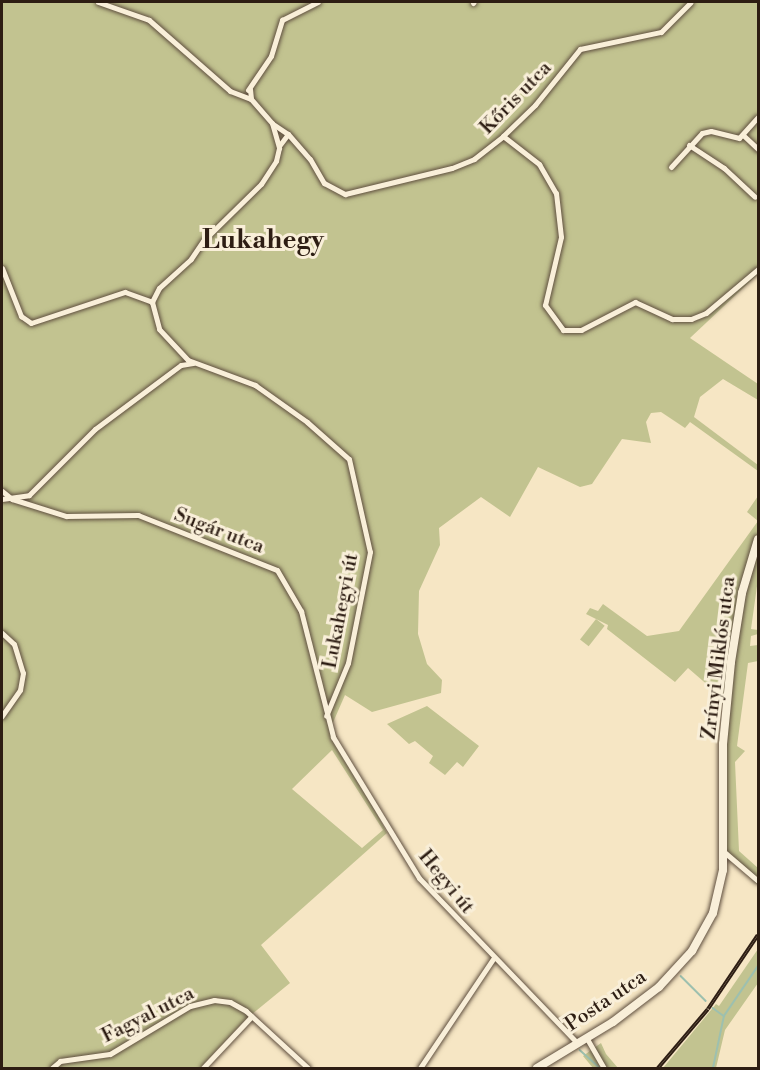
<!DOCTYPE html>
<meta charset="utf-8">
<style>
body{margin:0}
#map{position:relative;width:760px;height:1070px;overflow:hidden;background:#f6e6c4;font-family:"Libre Bodoni",serif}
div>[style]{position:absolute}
.green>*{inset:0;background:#c2c390;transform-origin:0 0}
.stream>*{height:1.5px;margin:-0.75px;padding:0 0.75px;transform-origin:0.75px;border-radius:0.75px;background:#9dc0af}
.roads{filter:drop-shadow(0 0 2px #5f4f3f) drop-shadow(0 0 2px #5f4f3f)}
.minor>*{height:5px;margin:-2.5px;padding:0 2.5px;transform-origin:2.5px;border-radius:2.5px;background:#f9efd9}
.secondary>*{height:8px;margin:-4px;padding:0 4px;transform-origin:4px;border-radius:4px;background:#f9efd9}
.rail>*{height:4px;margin-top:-2px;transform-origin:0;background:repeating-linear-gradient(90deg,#f9efd9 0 4.5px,#2d1d13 0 9px);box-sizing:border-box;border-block:2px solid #2d1d13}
span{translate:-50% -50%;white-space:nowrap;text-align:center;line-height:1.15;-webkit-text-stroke:6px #f9efd9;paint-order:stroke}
.street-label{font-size:20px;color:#2d1d13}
.district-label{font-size:26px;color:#2d1d13;font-weight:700}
.frame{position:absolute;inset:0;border:3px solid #2d1d13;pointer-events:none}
</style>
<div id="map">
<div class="green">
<div style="clip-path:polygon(evenodd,2px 2px,758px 2px,758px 274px,690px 338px,758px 384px,758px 400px,723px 379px,700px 397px,694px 417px,758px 465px,758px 471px,690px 422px,685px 428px,661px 412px,651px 413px,646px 422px,651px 443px,622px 439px,592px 484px,580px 487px,538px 467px,510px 517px,481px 497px,439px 528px,440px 545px,419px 591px,418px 634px,427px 664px,442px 680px,441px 693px,372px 712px,345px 695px,331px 727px,387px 833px,261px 945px,290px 983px,246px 1019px,200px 1068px,2px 1068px,2px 2px,332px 750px,383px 830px,362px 848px,292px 789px,332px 750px)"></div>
<div style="clip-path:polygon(758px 496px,758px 579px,751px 629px,758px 630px,758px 634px,751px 636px,750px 646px,758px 645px,758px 661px,748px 663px,737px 746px,745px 751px,735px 762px,739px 851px,758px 868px,758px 885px,724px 853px,725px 700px,688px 668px,675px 682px,607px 629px,608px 625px,586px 614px,590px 608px,598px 611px,603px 604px,647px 636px,679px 631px,758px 521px,747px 512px)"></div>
<div style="left:596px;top:619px;width:11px;height:26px;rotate:38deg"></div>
<div style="clip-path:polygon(427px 706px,479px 746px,463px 767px,457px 762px,445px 775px,429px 763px,433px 756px,415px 741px,409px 744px,387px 724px)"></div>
<div style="clip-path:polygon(758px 949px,758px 983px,725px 1030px,716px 1068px,663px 1068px,716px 1004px,719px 1006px)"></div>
<div style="clip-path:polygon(601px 1043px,606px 1054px,618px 1068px,593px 1068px,583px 1056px)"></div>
</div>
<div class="stream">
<div style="left:681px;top:976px;width:35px;rotate:45deg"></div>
<div style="left:713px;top:1008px;width:14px;rotate:36deg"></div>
<div style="left:580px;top:1050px;width:27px;rotate:42deg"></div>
<div style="left:713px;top:1068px;width:53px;rotate:-78.1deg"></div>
<div style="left:724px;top:1016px;width:60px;rotate:-55.8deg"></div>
</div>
<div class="roads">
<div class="minor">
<div style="left:98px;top:2px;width:54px;rotate:19.4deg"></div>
<div style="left:149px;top:20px;width:108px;rotate:41.2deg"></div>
<div style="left:230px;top:91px;width:22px;rotate:21deg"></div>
<div style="left:473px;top:3px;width:1px;rotate:-45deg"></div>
<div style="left:250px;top:89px;width:10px;rotate:84deg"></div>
<div style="left:251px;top:99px;width:32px;rotate:49deg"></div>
<div style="left:272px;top:123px;width:26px;rotate:74deg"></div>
<div style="left:279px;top:148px;width:13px;rotate:103deg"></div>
<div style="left:276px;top:161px;width:27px;rotate:123deg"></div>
<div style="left:261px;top:184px;width:81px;rotate:135.5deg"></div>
<div style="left:203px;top:241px;width:22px;rotate:124deg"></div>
<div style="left:191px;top:259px;width:43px;rotate:137.8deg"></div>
<div style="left:159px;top:288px;width:16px;rotate:117deg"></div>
<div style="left:152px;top:302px;width:28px;rotate:75deg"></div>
<div style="left:159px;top:329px;width:42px;rotate:46.9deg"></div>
<div style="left:188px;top:360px;width:72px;rotate:20.5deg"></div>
<div style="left:255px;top:385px;width:64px;rotate:35.4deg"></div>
<div style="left:307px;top:422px;width:56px;rotate:41.4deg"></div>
<div style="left:349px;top:459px;width:95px;rotate:77.3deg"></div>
<div style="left:370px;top:552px;width:113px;rotate:101.2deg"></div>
<div style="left:348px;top:663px;width:57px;rotate:112.5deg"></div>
<div style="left:248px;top:90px;width:41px;rotate:-55.9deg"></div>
<div style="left:271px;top:56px;width:38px;rotate:-73deg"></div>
<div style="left:282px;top:20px;width:40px;rotate:-26.6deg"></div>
<div style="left:273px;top:124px;width:18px;rotate:34deg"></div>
<div style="left:743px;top:135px;width:21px;rotate:43deg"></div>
<div style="left:503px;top:136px;width:46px;rotate:37.9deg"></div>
<div style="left:539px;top:164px;width:34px;rotate:60deg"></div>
<div style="left:556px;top:193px;width:44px;rotate:83.5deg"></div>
<div style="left:561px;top:237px;width:70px;rotate:103.2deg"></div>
<div style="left:545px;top:305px;width:31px;rotate:54deg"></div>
<div style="left:563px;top:330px;width:18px"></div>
<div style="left:581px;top:330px;width:61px;rotate:-27.4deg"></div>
<div style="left:635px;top:302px;width:41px;rotate:24.7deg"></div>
<div style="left:672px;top:319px;width:19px"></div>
<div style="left:691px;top:319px;width:16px;rotate:-22deg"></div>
<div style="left:706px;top:313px;width:68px;rotate:-40.2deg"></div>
<div style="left:689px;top:145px;width:42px;rotate:33.3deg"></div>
<div style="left:724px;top:168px;width:42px;rotate:43.1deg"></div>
<div style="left:279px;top:146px;width:15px;rotate:-53deg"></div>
<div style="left:288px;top:134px;width:33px;rotate:49deg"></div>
<div style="left:310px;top:159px;width:28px;rotate:60deg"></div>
<div style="left:324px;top:183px;width:24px;rotate:28deg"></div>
<div style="left:345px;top:194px;width:110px;rotate:-13.7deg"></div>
<div style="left:452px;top:168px;width:24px;rotate:-22deg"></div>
<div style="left:474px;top:159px;width:37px;rotate:-38deg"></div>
<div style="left:503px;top:136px;width:45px;rotate:-44.1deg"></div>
<div style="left:535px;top:105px;width:72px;rotate:-51.2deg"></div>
<div style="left:580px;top:49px;width:83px;rotate:-11.9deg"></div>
<div style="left:661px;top:32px;width:42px;rotate:-45deg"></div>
<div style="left:671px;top:167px;width:46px;rotate:-47.6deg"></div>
<div style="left:702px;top:133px;width:9px;rotate:-13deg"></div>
<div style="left:711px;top:131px;width:29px;rotate:14deg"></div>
<div style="left:739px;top:138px;width:28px;rotate:-48deg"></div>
<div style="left:2px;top:268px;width:52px;rotate:68.4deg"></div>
<div style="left:21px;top:316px;width:12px;rotate:35deg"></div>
<div style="left:31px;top:323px;width:99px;rotate:-18.3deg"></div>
<div style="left:125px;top:292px;width:29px;rotate:20deg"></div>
<div style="left:2px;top:491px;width:13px;rotate:39deg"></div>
<div style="left:12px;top:499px;width:57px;rotate:17.5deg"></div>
<div style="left:66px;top:516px;width:72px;rotate:-0.8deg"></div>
<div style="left:138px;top:515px;width:149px;rotate:21.6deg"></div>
<div style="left:277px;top:570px;width:48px;rotate:59.7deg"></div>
<div style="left:301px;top:611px;width:130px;rotate:75.7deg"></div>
<div style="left:333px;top:737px;width:165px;rotate:58.6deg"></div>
<div style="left:419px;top:878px;width:228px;rotate:46.2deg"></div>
<div style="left:2px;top:499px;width:27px;rotate:-8deg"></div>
<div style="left:29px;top:495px;width:93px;rotate:-45deg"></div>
<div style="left:95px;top:429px;width:107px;rotate:-36.7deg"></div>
<div style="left:181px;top:365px;width:12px;rotate:-9deg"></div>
<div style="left:2px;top:633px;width:16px;rotate:43deg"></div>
<div style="left:14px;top:644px;width:30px;rotate:73deg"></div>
<div style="left:23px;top:673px;width:17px;rotate:100deg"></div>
<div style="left:20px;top:690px;width:32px;rotate:125deg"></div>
<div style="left:723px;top:851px;width:46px;rotate:40.6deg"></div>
<div style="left:586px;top:1037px;width:36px;rotate:60deg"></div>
<div style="left:52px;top:1068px;width:11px;rotate:-41deg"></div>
<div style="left:60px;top:1061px;width:50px;rotate:-8deg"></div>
<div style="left:110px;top:1054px;width:93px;rotate:-31deg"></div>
<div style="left:190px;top:1006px;width:25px;rotate:-14deg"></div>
<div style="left:214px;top:1000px;width:16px;rotate:7deg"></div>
<div style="left:230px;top:1002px;width:18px;rotate:29deg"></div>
<div style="left:246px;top:1011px;width:84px;rotate:42.6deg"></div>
<div style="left:203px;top:1068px;width:71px;rotate:-46.7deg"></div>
<div style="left:420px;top:1068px;width:131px;rotate:-56.2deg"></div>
</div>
<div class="secondary">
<div style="left:537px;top:1068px;width:89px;rotate:-31.2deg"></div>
<div style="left:613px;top:1022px;width:58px;rotate:-37.3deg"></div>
<div style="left:659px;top:987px;width:49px;rotate:-47.5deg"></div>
<div style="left:692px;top:951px;width:43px;rotate:-61.1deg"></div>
<div style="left:713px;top:913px;width:44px;rotate:-76.9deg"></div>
<div style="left:723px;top:870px;width:126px;rotate:-90deg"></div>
<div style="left:723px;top:744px;width:82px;rotate:-84.4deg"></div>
<div style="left:731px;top:662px;width:70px;rotate:-80.9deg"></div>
<div style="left:742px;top:593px;width:56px;rotate:-73.5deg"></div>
</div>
</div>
<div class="rail">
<div style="left:658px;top:1068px;width:77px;rotate:-49.7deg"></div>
<div style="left:708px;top:1009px;width:89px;rotate:-56deg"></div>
</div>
<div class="street-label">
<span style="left:516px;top:98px;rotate:-46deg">Kőris utca</span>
<span style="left:219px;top:531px;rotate:21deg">Sugár utca</span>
<span style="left:341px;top:611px;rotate:-79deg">Lukahegyi út</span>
<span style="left:719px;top:658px;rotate:-83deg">Zrínyi Miklós utca</span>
<span style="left:446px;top:882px;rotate:51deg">Hegyi út</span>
<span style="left:606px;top:1001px;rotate:-34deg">Posta utca</span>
<span style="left:148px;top:1015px;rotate:-27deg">Fagyal utca</span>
</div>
<div class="district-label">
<span style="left:263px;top:241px">Lukahegy</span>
</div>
<div class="frame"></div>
</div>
